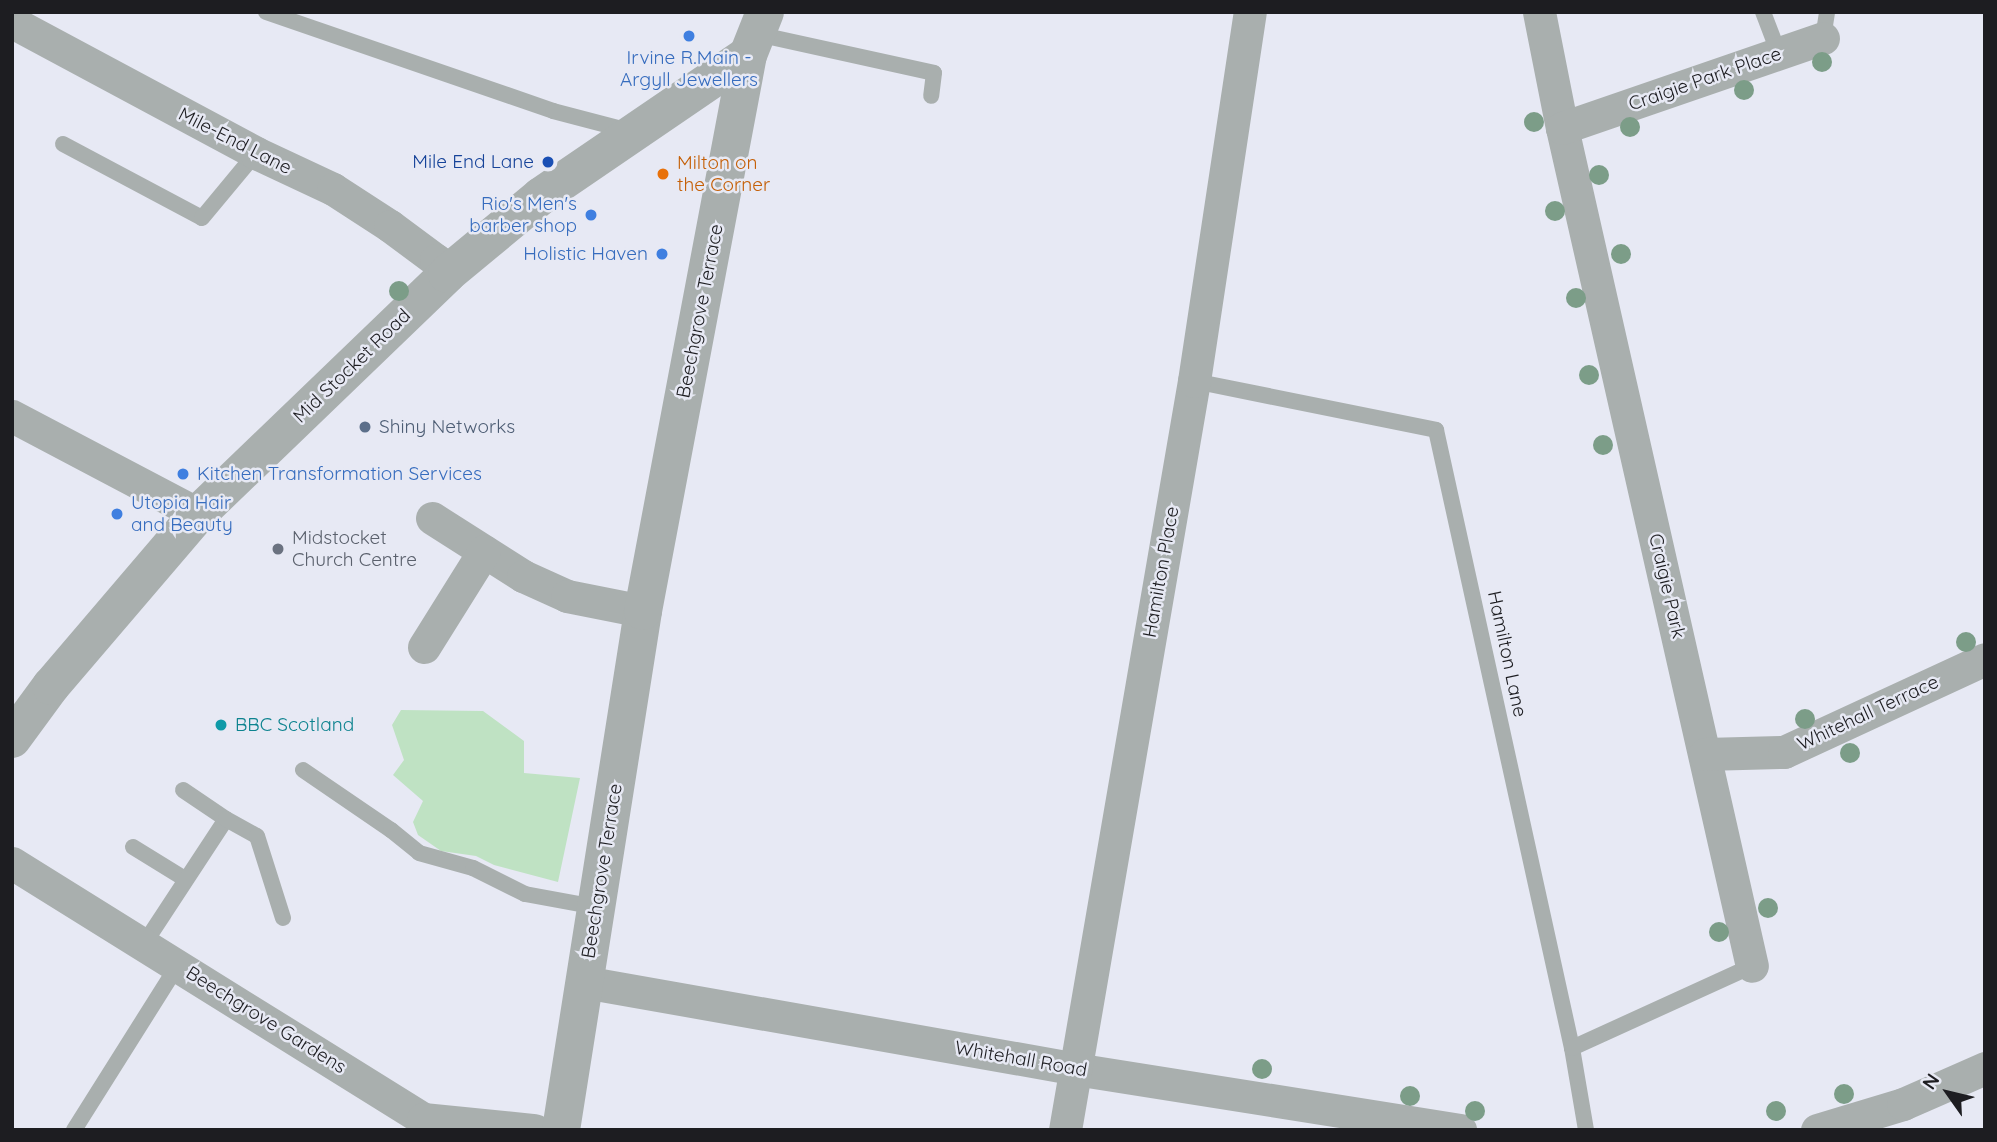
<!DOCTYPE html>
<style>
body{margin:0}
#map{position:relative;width:1997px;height:1142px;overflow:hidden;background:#e7e9f4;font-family:Quicksand,sans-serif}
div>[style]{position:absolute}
.green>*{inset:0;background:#bfe2c3}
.service>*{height:16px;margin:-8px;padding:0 8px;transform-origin:8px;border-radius:8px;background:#a9afae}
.minor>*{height:33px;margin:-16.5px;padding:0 16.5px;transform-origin:16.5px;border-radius:16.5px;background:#a9afae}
.tertiary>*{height:38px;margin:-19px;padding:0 19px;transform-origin:19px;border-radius:19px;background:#a9afae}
.trees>*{width:20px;height:20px;margin:-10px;border-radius:50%;background:#7c9d88}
.dots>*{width:19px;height:19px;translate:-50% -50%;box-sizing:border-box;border:4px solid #e7e9f4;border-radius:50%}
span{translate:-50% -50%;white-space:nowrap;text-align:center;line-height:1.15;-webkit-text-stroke:5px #e7e9f4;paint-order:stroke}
.shop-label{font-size:19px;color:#366cbe}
.right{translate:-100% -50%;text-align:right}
.left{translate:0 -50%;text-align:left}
.street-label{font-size:19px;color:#1d1d21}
.transit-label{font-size:19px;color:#164399}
.food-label{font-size:19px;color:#c56008}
.service-label{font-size:19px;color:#4e5e75}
.worship-label{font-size:19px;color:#5b616d}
.culture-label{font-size:19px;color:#0d838f}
.frame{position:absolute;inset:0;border:14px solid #1d1d21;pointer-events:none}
.north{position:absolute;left:1913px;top:1058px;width:70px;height:70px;-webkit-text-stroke:5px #e7e9f4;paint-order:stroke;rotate:304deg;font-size:19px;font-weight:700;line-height:28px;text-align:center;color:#1d1d21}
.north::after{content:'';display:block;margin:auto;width:24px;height:32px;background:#1d1d21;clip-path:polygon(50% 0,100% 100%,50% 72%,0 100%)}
</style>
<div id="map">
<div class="green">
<div style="clip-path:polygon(401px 710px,483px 711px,524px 741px,524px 773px,580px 778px,558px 882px,494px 865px,476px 856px,441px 851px,418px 835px,413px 822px,423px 801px,393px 775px,404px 760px,392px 725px)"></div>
</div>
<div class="service">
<div style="left:266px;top:12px;width:304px;rotate:19deg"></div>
<div style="left:553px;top:111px;width:80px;rotate:14.6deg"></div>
<div style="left:1763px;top:12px;width:45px;rotate:69.1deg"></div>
<div style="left:757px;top:34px;width:181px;rotate:12.4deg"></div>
<div style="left:934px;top:73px;width:23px;rotate:97deg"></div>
<div style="left:1823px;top:38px;width:26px;rotate:-81deg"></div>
<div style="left:63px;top:144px;width:157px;rotate:28deg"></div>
<div style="left:202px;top:218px;width:85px;rotate:-50.3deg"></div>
<div style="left:1194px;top:381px;width:247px;rotate:11.4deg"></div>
<div style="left:1436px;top:430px;width:633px;rotate:77.59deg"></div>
<div style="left:1572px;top:1048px;width:83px;rotate:80.3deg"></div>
<div style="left:303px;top:770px;width:107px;rotate:34.3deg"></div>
<div style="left:391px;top:830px;width:36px;rotate:39deg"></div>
<div style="left:419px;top:853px;width:56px;rotate:15.5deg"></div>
<div style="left:473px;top:868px;width:58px;rotate:26.6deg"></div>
<div style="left:525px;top:894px;width:72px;rotate:10.4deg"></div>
<div style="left:183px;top:790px;width:52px;rotate:34deg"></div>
<div style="left:133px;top:847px;width:61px;rotate:31.6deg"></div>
<div style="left:144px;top:944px;width:149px;rotate:-56.7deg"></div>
<div style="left:226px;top:819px;width:35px;rotate:29deg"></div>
<div style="left:257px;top:836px;width:86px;rotate:72.4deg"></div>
<div style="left:1572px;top:1048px;width:198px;rotate:-24.5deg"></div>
<div style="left:74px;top:1130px;width:195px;rotate:-57.8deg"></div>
</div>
<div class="minor">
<div style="left:1539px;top:12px;width:118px;rotate:78.8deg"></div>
<div style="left:1562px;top:128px;width:859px;rotate:77.23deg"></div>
<div style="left:12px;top:22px;width:277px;rotate:28.2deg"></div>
<div style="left:256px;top:153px;width:85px;rotate:25.1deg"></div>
<div style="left:333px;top:189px;width:68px;rotate:33deg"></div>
<div style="left:390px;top:226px;width:57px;rotate:36.5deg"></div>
<div style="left:436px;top:260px;width:18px;rotate:52deg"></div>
<div style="left:1562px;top:128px;width:276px;rotate:-19deg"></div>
<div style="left:12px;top:416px;width:210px;rotate:27.8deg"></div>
<div style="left:432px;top:518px;width:108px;rotate:32.5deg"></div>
<div style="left:523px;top:576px;width:48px;rotate:24.4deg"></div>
<div style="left:567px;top:596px;width:77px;rotate:11.2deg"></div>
<div style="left:424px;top:647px;width:113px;rotate:-58deg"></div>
<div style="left:1705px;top:754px;width:79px;rotate:-1.5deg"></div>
<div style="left:1784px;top:752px;width:221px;rotate:-24.8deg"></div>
<div style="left:12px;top:863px;width:484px;rotate:31.9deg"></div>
<div style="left:423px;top:1119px;width:112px;rotate:5.7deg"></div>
<div style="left:584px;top:982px;width:499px;rotate:10deg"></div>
<div style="left:1075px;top:1069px;width:390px;rotate:9deg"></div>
<div style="left:1065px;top:1130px;width:760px;rotate:-80.23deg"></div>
<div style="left:1194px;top:381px;width:373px;rotate:-81.4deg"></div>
<div style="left:1817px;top:1130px;width:90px;rotate:-16.8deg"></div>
<div style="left:1903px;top:1104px;width:90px;rotate:-23.7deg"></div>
</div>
<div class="tertiary">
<div style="left:12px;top:739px;width:66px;rotate:-53.7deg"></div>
<div style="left:51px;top:686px;width:226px;rotate:-49.5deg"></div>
<div style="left:198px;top:514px;width:346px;rotate:-43.9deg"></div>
<div style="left:447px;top:274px;width:122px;rotate:-39.7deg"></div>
<div style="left:541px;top:196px;width:250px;rotate:-34.3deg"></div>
<div style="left:561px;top:1130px;width:525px;rotate:-81.02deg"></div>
<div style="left:643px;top:611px;width:566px;rotate:-79.31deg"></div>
<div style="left:748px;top:55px;width:46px;rotate:-68.4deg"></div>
</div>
<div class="trees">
<div style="left:1822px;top:62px"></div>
<div style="left:1744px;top:90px"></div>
<div style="left:1534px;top:122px"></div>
<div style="left:1630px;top:127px"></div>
<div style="left:1599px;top:175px"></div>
<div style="left:1555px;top:211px"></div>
<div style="left:1621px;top:254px"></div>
<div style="left:399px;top:291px"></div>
<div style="left:1576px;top:298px"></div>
<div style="left:1589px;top:375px"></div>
<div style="left:1603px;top:445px"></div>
<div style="left:1966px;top:642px"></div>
<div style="left:1805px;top:719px"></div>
<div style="left:1850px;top:753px"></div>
<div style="left:1768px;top:908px"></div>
<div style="left:1719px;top:932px"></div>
<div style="left:1262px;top:1069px"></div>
<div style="left:1844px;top:1094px"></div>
<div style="left:1410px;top:1096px"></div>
<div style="left:1475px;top:1111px"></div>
<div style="left:1776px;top:1111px"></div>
</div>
<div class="dots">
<div style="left:689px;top:36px;background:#3f7fe0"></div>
<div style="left:548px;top:162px;background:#1a4fb4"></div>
<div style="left:663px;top:174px;background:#e8710a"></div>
<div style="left:591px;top:215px;background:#3f7fe0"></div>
<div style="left:662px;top:254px;background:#3f7fe0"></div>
<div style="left:365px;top:427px;background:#5c6f8a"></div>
<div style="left:183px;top:474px;background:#3f7fe0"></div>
<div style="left:117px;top:514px;background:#3f7fe0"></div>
<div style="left:278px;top:549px;background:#6b7280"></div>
<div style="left:221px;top:725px;background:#0f9aa8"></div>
</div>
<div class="shop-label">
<span style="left:689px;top:69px">Irvine R.Main -<br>Argyll Jewellers</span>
<span class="right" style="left:577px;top:215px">Rio's Men's<br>barber shop</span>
<span class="right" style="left:648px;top:254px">Holistic Haven</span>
<span class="left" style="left:197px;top:474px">Kitchen Transformation Services</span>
<span class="left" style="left:131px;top:514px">Utopia Hair<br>and Beauty</span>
</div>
<div class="street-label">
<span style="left:1705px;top:79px;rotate:-19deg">Craigie Park Place</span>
<span style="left:235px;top:141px;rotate:27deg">Mile-End Lane</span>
<span style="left:700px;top:311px;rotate:-79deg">Beechgrove Terrace</span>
<span style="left:352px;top:366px;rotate:-44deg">Mid Stocket Road</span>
<span style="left:1161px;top:572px;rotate:-80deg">Hamilton Place</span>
<span style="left:1667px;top:586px;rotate:77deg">Craigie Park</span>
<span style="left:1507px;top:654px;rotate:78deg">Hamilton Lane</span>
<span style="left:1868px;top:713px;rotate:-25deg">Whitehall Terrace</span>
<span style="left:602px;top:871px;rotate:-81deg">Beechgrove Terrace</span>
<span style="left:266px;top:1020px;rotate:32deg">Beechgrove Gardens</span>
<span style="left:1021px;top:1059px;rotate:10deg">Whitehall Road</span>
</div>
<div class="transit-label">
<span class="right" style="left:534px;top:162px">Mile End Lane</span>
</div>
<div class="food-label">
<span class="left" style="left:677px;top:174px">Milton on<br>the Corner</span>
</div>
<div class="service-label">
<span class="left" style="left:379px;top:427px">Shiny Networks</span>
</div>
<div class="worship-label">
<span class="left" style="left:292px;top:549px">Midstocket<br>Church Centre</span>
</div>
<div class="culture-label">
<span class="left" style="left:235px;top:725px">BBC Scotland</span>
</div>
<div class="frame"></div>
<div class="north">N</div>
</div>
